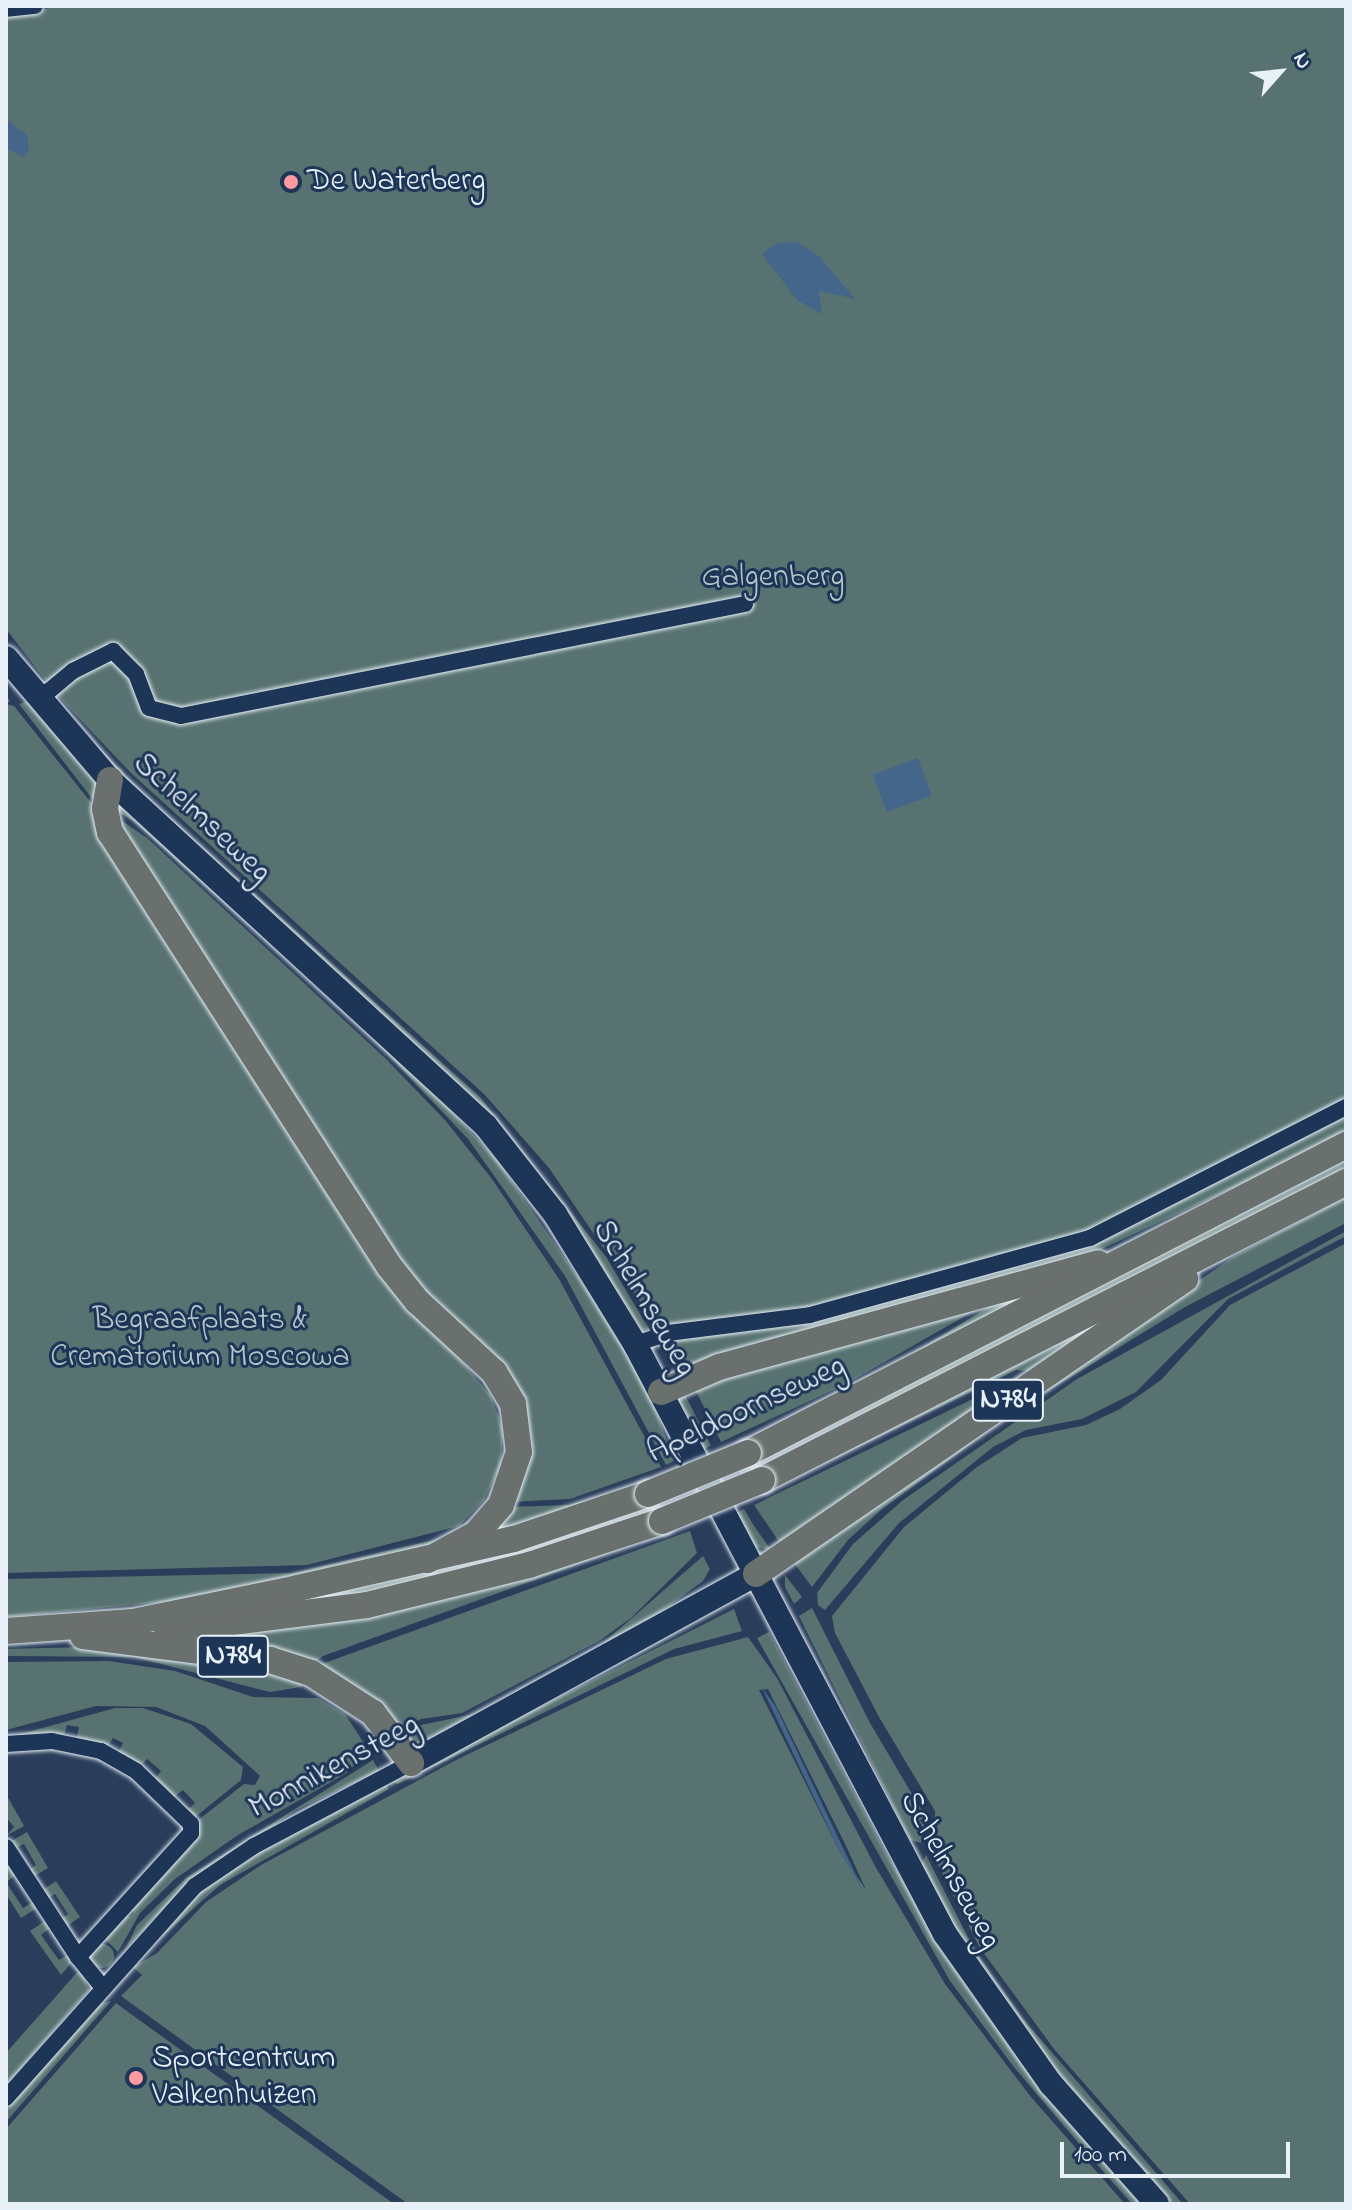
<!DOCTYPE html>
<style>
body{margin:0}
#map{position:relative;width:1352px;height:2210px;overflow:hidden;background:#2a3d5a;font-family:"Indie Flower",sans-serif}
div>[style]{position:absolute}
.green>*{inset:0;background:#577270;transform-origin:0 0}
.round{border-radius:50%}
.water>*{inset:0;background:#44668a;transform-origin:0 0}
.roads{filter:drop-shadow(0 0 2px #e8f1f8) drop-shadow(0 0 2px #e8f1f8)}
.street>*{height:16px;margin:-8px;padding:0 8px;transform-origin:8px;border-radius:8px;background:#1d3557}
.secondary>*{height:24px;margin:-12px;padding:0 12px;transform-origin:12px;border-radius:12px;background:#1d3557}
.primary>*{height:26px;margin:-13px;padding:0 13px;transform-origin:13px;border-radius:13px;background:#6a706d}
.bridges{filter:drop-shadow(0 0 2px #e8f1f8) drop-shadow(0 0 2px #e8f1f8)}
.primary-bridge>*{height:26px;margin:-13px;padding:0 13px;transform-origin:13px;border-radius:13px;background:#6a706d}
.dots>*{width:22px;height:22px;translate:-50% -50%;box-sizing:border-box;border:4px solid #1d3557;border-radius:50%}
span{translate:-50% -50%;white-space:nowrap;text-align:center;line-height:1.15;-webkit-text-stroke:6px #1d3557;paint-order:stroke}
.shield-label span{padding:2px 6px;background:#1d3557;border:2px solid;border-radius:6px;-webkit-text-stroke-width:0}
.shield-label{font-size:30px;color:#e8f1f8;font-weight:700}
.poi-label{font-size:32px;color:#e8f1f8}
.left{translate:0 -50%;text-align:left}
.park-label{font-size:32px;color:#b5c5c8}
.street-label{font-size:32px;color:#e8f1f8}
.frame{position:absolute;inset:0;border:8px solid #e8f1f8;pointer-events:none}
.north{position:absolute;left:1240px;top:32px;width:80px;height:80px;-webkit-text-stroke:6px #1d3557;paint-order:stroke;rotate:63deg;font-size:22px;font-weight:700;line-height:32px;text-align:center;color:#e8f1f8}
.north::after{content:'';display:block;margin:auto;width:28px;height:36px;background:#e8f1f8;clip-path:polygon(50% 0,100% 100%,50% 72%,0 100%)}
.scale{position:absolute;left:1060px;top:2142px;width:230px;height:36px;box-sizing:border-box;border:4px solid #e8f1f8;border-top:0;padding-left:10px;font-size:24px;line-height:28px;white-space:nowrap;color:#e8f1f8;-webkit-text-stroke:6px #1d3557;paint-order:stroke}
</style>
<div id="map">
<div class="green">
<div style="clip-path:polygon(66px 6px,1346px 6px,1346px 1135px,1074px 1262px,683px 1366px,671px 1341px,679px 1336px,808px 1310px,662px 1328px,655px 1324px,549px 1168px,484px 1094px,131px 773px,57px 695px,6px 629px,6px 14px)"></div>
<div style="clip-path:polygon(6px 696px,10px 701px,6px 704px,14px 706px,97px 810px,446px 1343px,491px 1396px,503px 1429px,501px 1465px,484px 1500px,459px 1526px,307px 1565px,6px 1573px)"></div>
<div style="clip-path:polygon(27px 701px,98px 786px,94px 801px,19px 704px)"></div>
<div style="clip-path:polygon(78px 726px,149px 799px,480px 1097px,606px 1257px,649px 1329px,642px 1330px,540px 1174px,476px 1100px,124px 779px)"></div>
<div style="clip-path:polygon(120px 805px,395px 1051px,497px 1160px,611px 1325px,654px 1405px,674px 1461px,666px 1465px,565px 1276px,468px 1139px,358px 1023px,133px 821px,113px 809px)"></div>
<div style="clip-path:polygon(115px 816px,147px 838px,386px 1059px,445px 1120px,492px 1179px,559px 1279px,661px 1467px,570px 1499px,511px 1502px,526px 1428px,420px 1296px)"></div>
<div style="clip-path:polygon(1346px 1154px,1346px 1170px,742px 1478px,737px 1467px)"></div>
<div style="clip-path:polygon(1346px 1197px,1346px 1223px,1185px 1307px,1048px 1391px,1044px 1388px,1233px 1257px)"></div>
<div style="clip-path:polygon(1346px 1231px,1346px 1236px,1228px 1299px,1136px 1392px,1082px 1419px,1026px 1430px,993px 1447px,899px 1523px,825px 1610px,818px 1605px,817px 1593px,853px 1544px,903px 1500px,1077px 1379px)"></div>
<div style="clip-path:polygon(1346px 1243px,1346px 2204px,1190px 2204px,1054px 2049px,980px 1948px,934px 1857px,935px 1811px,879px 1717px,835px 1633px,832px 1616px,904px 1527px,977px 1467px,1022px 1438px,1086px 1425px,1120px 1409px,1161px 1380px,1230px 1305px)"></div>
<div style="clip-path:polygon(1078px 1273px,745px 1446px,741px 1441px,905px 1358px,998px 1301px)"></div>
<div style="clip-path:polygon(1183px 1273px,1029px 1371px,1016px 1370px,768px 1491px)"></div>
<div style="clip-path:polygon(988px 1303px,846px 1384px,721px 1442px,694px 1387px)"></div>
<div style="clip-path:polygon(1022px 1375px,1028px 1378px,782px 1546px,754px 1505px)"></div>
<div style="left:684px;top:1393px;width:59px;height:9px;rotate:63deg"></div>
<div style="clip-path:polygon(1036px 1396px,882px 1509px,848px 1540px,812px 1587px,792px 1560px)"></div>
<div style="clip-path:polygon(607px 1494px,588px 1504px,483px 1538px,507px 1507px,570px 1505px)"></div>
<div style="clip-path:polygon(651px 1502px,656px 1513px,499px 1564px,306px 1605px,302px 1600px)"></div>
<div style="clip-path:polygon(744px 1509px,754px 1526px,771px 1550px,754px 1547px,736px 1513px)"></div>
<div style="clip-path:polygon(690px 1531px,697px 1553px,631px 1618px,599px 1641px,462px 1713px,421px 1719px,397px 1731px,319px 1665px)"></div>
<div style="clip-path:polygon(668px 1532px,323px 1656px,310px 1666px,151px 1638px)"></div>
<div style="clip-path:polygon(443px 1538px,455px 1539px,184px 1600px,6px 1617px,6px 1579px,292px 1573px)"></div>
<div style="clip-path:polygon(703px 1556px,710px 1569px,703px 1581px,639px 1628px,419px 1746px,402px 1736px,416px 1726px,474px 1714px,601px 1645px)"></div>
<div style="clip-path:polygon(785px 1575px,802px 1597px,794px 1604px,785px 1587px)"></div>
<div style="clip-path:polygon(812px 1608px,870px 1723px,925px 1816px,921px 1843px,910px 1840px,799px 1616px)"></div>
<div style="clip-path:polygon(734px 1609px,742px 1631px,674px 1649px,398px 1784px,392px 1782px)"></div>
<div style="clip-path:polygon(769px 1632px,888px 1857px,970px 1991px,1147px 2204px,1132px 2204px,1093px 2160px,1013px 2066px,950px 1981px,757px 1638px)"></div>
<div style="clip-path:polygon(evenodd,748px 1637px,777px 1678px,875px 1866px,945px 1984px,1031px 2097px,1125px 2204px,408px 2204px,121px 1996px,142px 1975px,133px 1967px,157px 1953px,206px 1902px,261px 1865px,458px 1759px,666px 1659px,748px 1637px,768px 1689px,847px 1848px,866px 1890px,839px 1850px,759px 1690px,768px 1689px)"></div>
<div style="clip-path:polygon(88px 1647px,306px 1678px,301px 1687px,270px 1692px,134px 1657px,6px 1656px,6px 1649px)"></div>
<div style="clip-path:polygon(109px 1661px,175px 1671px,253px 1697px,318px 1698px,345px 1714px,369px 1751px,345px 1774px,238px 1835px,175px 1879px,140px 1913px,118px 1952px,103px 1937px,124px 1913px,130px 1917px,134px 1913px,129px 1908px,199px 1832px,197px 1821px,244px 1784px,255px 1785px,260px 1776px,205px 1726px,156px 1707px,96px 1706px,6px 1730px,6px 1662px)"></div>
<div style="clip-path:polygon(115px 1708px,143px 1708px,191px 1724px,243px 1767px,241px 1780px,194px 1818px,187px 1811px,195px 1803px,183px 1790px,174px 1797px,154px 1780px,161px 1771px,147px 1759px,140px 1767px,118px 1753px,123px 1743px,113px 1738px,107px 1748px,77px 1738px,79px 1727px,67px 1725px,64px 1736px,6px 1738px)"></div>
<div style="clip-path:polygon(373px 1760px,379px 1771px,296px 1810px,183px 1888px,126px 1948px,137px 1925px,186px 1878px)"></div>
<div style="clip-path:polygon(386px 1785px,389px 1789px,220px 1885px,138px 1958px,194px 1897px,241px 1862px)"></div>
<div style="clip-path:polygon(6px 1794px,24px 1826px,6px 1836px,14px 1827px,6px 1817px)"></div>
<div style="clip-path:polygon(27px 1832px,48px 1868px,31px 1878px,27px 1871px,36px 1865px,24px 1844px,14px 1849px,10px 1842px)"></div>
<div style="clip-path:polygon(926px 1855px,975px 1951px,1023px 2019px,1183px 2204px,1169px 2204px,1070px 2093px,969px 1955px,921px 1865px)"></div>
<div style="clip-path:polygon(8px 1863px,16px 1875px,6px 1882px,23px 1908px,33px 1902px,37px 1908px,21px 1918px,6px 1894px,6px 1864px)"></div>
<div style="clip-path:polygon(56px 1881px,80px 1917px,64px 1928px,59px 1921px,68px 1914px,55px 1894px,45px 1900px,40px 1892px)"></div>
<div style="clip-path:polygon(45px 1921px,50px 1928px,41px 1935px,59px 1960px,69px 1954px,73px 1961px,61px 1975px,30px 1931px)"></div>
<div class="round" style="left:90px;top:1944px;width:24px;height:24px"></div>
<div style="clip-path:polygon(80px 1969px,89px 1990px,6px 2085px,6px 2053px)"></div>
<div style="clip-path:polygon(111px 2001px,85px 2031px,6px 2122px,6px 2110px,98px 2004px)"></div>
<div style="clip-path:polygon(116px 2003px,124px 2009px,394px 2204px,6px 2204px,6px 2129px)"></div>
</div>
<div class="water">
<div style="clip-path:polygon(6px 119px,27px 135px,29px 150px,23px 157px,6px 148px)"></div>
<div style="clip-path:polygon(797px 242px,820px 257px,855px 299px,819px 291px,822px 314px,797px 300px,762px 254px,777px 243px)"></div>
<div style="left:918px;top:758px;width:40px;height:48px;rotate:70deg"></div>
<div style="clip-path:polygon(761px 1686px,776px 1707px,864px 1892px,839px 1850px)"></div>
</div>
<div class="roads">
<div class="street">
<div style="left:6px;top:9px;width:29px;rotate:-6deg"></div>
<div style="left:34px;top:694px;width:15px;rotate:-11deg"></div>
<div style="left:49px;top:691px;width:31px;rotate:-40deg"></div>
<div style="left:73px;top:671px;width:45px;rotate:-26.6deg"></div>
<div style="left:113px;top:651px;width:33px;rotate:45deg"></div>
<div style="left:136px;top:674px;width:36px;rotate:69deg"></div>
<div style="left:149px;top:708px;width:33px;rotate:14deg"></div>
<div style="left:181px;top:716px;width:575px;rotate:-11.23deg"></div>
<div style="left:635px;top:1344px;width:35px;rotate:-18deg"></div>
<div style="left:668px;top:1333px;width:143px;rotate:-7.2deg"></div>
<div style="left:810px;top:1315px;width:290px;rotate:-15.4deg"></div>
<div style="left:1090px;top:1238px;width:288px;rotate:-27.1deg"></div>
<div style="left:6px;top:1744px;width:46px;rotate:-3.7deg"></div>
<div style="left:52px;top:1741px;width:50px;rotate:11.5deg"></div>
<div style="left:101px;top:1751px;width:40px;rotate:29.7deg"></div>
<div style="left:136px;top:1771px;width:76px;rotate:43.9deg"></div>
<div style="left:191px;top:1824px;width:9px;rotate:90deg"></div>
<div style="left:191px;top:1833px;width:168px;rotate:132.3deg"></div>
<div style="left:78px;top:1957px;width:40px;rotate:51deg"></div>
<div style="left:6px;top:1847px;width:131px;rotate:56.8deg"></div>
<div style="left:6px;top:2098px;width:284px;rotate:-48.3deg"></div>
<div style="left:195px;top:1886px;width:71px;rotate:-34.1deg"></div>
<div style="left:254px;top:1846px;width:178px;rotate:-27.9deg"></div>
</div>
<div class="secondary">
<div style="left:6px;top:658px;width:160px;rotate:49.6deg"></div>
<div style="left:110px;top:780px;width:511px;rotate:42.62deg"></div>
<div style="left:486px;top:1126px;width:112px;rotate:51.9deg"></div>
<div style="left:555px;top:1214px;width:153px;rotate:58.4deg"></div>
<div style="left:635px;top:1344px;width:666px;rotate:62.28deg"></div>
<div style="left:945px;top:1934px;width:184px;rotate:54.8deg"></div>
<div style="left:1051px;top:2084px;width:160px;rotate:48.5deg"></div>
<div style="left:411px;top:1763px;width:393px;rotate:-28.7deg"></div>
</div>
<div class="primary">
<div style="left:110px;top:780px;width:29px;rotate:100deg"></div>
<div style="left:105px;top:809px;width:24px;rotate:78deg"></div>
<div style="left:110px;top:832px;width:516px;rotate:57.26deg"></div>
<div style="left:389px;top:1266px;width:45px;rotate:51.3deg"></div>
<div style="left:417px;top:1301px;width:105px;rotate:42.7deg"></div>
<div style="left:494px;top:1372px;width:37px;rotate:59deg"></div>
<div style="left:513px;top:1404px;width:48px;rotate:82.9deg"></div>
<div style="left:519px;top:1452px;width:56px;rotate:108.8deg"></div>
<div style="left:501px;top:1505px;width:38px;rotate:131deg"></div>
<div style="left:476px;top:1534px;width:55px;rotate:151.6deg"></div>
<div style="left:661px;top:1392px;width:63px;rotate:-23.3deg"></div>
<div style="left:719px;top:1367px;width:393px;rotate:-15.3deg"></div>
<div style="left:748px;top:1453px;width:673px;rotate:-27.25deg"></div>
<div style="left:762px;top:1480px;width:656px;rotate:-27.03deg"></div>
<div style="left:756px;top:1574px;width:521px;rotate:-34.51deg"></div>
<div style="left:164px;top:1623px;width:45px;rotate:2.5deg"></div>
<div style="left:209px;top:1625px;width:159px;rotate:-7.2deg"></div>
<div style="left:367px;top:1605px;width:167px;rotate:-13.9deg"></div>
<div style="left:529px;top:1565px;width:140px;rotate:-18.3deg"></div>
<div style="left:6px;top:1631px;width:127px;rotate:-4.1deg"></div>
<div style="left:133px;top:1622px;width:168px;rotate:-11.6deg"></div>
<div style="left:298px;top:1588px;width:221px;rotate:-12.8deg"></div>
<div style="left:514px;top:1539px;width:141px;rotate:-18.6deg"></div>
<div style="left:83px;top:1636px;width:189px;rotate:7.3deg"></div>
<div style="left:270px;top:1660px;width:43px;rotate:17.6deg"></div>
<div style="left:311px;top:1673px;width:74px;rotate:32.8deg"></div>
<div style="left:373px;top:1713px;width:63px;rotate:52.8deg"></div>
</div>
</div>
<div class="bridges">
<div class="primary-bridge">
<div style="left:648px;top:1494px;width:108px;rotate:-22.3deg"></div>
<div style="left:662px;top:1521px;width:108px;rotate:-22.3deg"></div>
</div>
</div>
<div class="dots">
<div style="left:291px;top:182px;background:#ff9aa2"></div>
<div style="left:136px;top:2078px;background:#ff9aa2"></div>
</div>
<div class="shield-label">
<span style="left:1008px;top:1400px">N784</span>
<span style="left:233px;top:1656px">N784</span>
</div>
<div class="poi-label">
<span class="left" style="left:307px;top:182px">De Waterberg</span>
<span class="left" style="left:152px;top:2078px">Sportcentrum<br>Valkenhuizen</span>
</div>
<div class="park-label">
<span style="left:773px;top:578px">Galgenberg</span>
<span style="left:200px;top:1340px">Begraafplaats &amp;<br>Crematorium Moscowa</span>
</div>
<div class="street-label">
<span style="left:201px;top:819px;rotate:43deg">Schelmseweg</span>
<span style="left:643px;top:1299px;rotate:60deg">Schelmseweg</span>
<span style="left:747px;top:1411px;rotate:-25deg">Apeldoornseweg</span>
<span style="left:335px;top:1768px;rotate:-28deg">Monnikensteeg</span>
<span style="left:949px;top:1871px;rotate:61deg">Schelmseweg</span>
</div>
<div class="frame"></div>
<div class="north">N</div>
<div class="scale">100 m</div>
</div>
